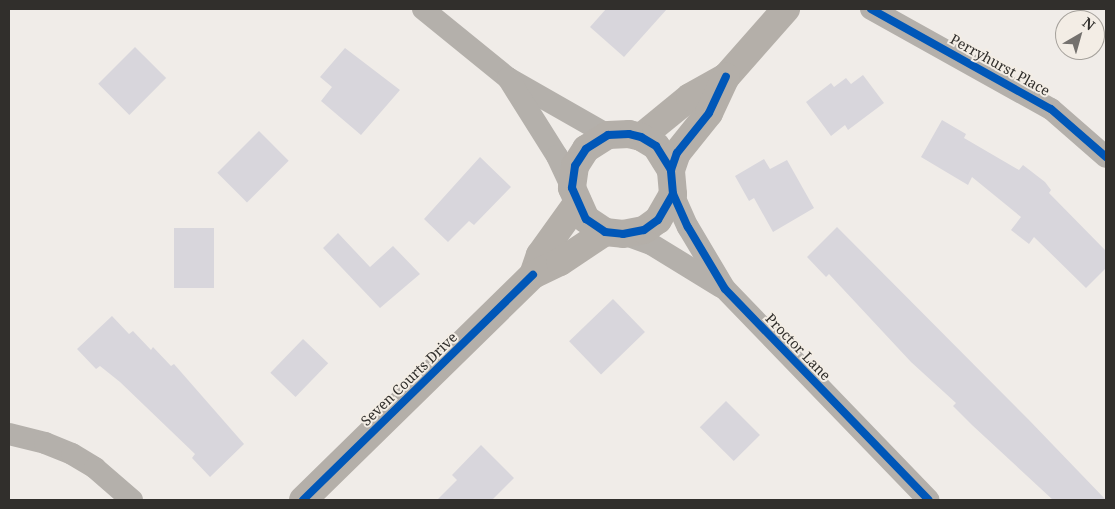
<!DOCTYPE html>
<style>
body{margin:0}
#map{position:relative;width:1115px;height:509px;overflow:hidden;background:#f0ece8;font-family:"Noto Serif",serif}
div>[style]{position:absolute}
.building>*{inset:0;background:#d8d6dc;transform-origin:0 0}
.street>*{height:22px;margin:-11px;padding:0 11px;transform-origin:11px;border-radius:11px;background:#b4b0ab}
.secondary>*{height:28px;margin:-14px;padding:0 14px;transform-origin:14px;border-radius:14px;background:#b4afa9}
.cycleway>*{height:8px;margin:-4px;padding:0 4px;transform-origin:4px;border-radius:4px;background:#0057b8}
span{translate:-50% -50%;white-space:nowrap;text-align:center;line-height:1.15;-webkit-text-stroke:4px #f3ede5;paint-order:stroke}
.street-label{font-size:14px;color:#312f2c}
.frame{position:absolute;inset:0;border:10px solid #312f2c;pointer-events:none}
.north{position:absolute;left:1055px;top:10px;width:50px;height:50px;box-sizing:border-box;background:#f3ede5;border:1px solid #a5a19b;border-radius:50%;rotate:38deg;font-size:14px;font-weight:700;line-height:20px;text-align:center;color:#312f2c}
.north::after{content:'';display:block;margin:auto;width:18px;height:22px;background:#74716e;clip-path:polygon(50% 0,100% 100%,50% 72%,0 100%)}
</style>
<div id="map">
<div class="building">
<div style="clip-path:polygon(606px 9px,667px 9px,624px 57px,590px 27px)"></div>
<div style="left:135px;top:47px;width:44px;height:52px;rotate:45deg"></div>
<div style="clip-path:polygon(345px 48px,400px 90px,361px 135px,321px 101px,332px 87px,320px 77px)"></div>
<div style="clip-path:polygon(863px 75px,884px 103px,848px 130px,845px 125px,831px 136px,806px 102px,831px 83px,834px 87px,846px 78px,851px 84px)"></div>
<div style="clip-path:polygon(942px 120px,966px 134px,964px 138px,1019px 170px,1023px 165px,1045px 182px,1051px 190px,1049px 193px,1106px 251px,1106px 268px,1086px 288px,1034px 237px,1029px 244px,1011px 230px,1021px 217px,972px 177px,968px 185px,921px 157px)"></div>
<div style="left:259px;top:131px;width:42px;height:59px;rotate:45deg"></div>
<div style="clip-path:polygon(480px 157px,511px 187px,474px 225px,469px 221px,448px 242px,424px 219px)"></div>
<div style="clip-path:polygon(764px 159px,770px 169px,787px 160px,814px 208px,773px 232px,754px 198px,749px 201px,735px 176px)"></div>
<div style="clip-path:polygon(837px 227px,1028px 419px,1106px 500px,1053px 500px,972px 425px,953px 406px,956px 403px,911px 362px,829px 274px,826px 277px,807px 257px)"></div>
<div style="left:214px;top:228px;width:60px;height:40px;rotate:90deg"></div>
<div style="clip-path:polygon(338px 233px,370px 267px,393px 246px,420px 274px,380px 308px,323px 248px)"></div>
<div style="left:613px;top:299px;width:46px;height:61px;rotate:46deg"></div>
<div style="clip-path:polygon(112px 316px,129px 334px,133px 331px,151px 350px,153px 347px,171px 366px,174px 364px,244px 444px,210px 477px,192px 458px,195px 454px,120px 382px,100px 366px,96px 369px,77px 349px)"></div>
<div style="left:303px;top:339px;width:35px;height:47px;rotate:44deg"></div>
<div style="left:726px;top:401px;width:48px;height:37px;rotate:45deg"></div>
<div style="clip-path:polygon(481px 445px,514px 478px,492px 500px,437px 500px,457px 480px,452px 475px)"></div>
</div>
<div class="street">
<div style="left:423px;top:9px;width:109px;rotate:39.1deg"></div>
<div style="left:508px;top:78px;width:115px;rotate:29.7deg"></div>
<div style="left:871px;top:9px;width:206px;rotate:29.1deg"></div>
<div style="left:1051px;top:109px;width:73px;rotate:41.1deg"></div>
<div style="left:508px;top:78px;width:92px;rotate:57.9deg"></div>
<div style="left:557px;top:156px;width:35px;rotate:65deg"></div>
<div style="left:673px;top:194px;width:36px;rotate:66deg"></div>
<div style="left:688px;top:227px;width:72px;rotate:59.2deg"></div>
<div style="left:725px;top:289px;width:293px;rotate:46deg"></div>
<div style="left:623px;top:234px;width:30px;rotate:20deg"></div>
<div style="left:651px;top:244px;width:82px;rotate:31.6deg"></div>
<div style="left:9px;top:434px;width:37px;rotate:14deg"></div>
<div style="left:45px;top:443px;width:29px;rotate:22deg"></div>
<div style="left:72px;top:454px;width:27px;rotate:31deg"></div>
<div style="left:95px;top:468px;width:49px;rotate:40.9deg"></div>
</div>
<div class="secondary">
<div style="left:641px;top:137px;width:63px;rotate:-39.2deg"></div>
<div style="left:690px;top:97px;width:41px;rotate:-29.1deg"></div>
<div style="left:726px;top:77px;width:91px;rotate:-48.6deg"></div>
<div style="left:671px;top:170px;width:28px;rotate:-122deg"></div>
<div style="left:656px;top:146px;width:17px;rotate:-149deg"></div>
<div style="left:641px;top:137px;width:12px;rotate:-166deg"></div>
<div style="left:629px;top:134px;width:21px;rotate:177deg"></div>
<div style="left:608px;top:135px;width:26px;rotate:148deg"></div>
<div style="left:586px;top:149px;width:20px;rotate:123deg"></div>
<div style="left:575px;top:166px;width:22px;rotate:98deg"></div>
<div style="left:572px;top:188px;width:34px;rotate:66deg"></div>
<div style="left:586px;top:219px;width:23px;rotate:34deg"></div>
<div style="left:605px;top:232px;width:18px;rotate:6deg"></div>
<div style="left:623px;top:234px;width:21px;rotate:-11deg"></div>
<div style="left:644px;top:230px;width:17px;rotate:-36deg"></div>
<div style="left:658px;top:220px;width:30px;rotate:-60deg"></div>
<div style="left:673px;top:194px;width:24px;rotate:-95deg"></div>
<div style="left:671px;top:170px;width:18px;rotate:-71deg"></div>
<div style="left:677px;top:153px;width:51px;rotate:-51.3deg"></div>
<div style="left:709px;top:113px;width:40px;rotate:-65deg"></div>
<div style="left:533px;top:275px;width:21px;rotate:-71deg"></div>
<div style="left:540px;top:255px;width:65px;rotate:-54.4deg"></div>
<div style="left:303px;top:500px;width:322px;rotate:-44.4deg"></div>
<div style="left:533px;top:275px;width:30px;rotate:-26deg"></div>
<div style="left:560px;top:262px;width:54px;rotate:-33.7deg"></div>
</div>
<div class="cycleway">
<div style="left:871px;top:9px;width:206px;rotate:29.1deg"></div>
<div style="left:1051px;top:109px;width:73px;rotate:41.1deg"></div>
<div style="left:671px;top:170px;width:28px;rotate:-122deg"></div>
<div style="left:656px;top:146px;width:17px;rotate:-149deg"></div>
<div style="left:641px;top:137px;width:12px;rotate:-166deg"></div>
<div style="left:629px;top:134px;width:21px;rotate:177deg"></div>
<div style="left:608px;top:135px;width:26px;rotate:148deg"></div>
<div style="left:586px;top:149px;width:20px;rotate:123deg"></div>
<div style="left:575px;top:166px;width:22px;rotate:98deg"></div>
<div style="left:572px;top:188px;width:34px;rotate:66deg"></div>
<div style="left:586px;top:219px;width:23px;rotate:34deg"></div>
<div style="left:605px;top:232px;width:18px;rotate:6deg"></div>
<div style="left:623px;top:234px;width:21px;rotate:-11deg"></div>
<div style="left:644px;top:230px;width:17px;rotate:-36deg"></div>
<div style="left:658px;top:220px;width:30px;rotate:-60deg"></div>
<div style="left:673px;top:194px;width:24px;rotate:-95deg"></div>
<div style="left:671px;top:170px;width:18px;rotate:-71deg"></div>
<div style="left:677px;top:153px;width:51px;rotate:-51.3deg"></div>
<div style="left:709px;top:113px;width:40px;rotate:-65deg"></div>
<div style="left:673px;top:194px;width:36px;rotate:66deg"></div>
<div style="left:688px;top:227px;width:72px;rotate:59.2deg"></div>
<div style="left:725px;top:289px;width:293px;rotate:46deg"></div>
<div style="left:303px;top:500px;width:322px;rotate:-44.4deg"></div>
</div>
<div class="street-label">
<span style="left:1000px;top:65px;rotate:29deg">Perryhurst Place</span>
<span style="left:798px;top:347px;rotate:46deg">Proctor Lane</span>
<span style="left:409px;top:379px;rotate:-44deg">Seven Courts Drive</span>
</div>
<div class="frame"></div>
<div class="north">N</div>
</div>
